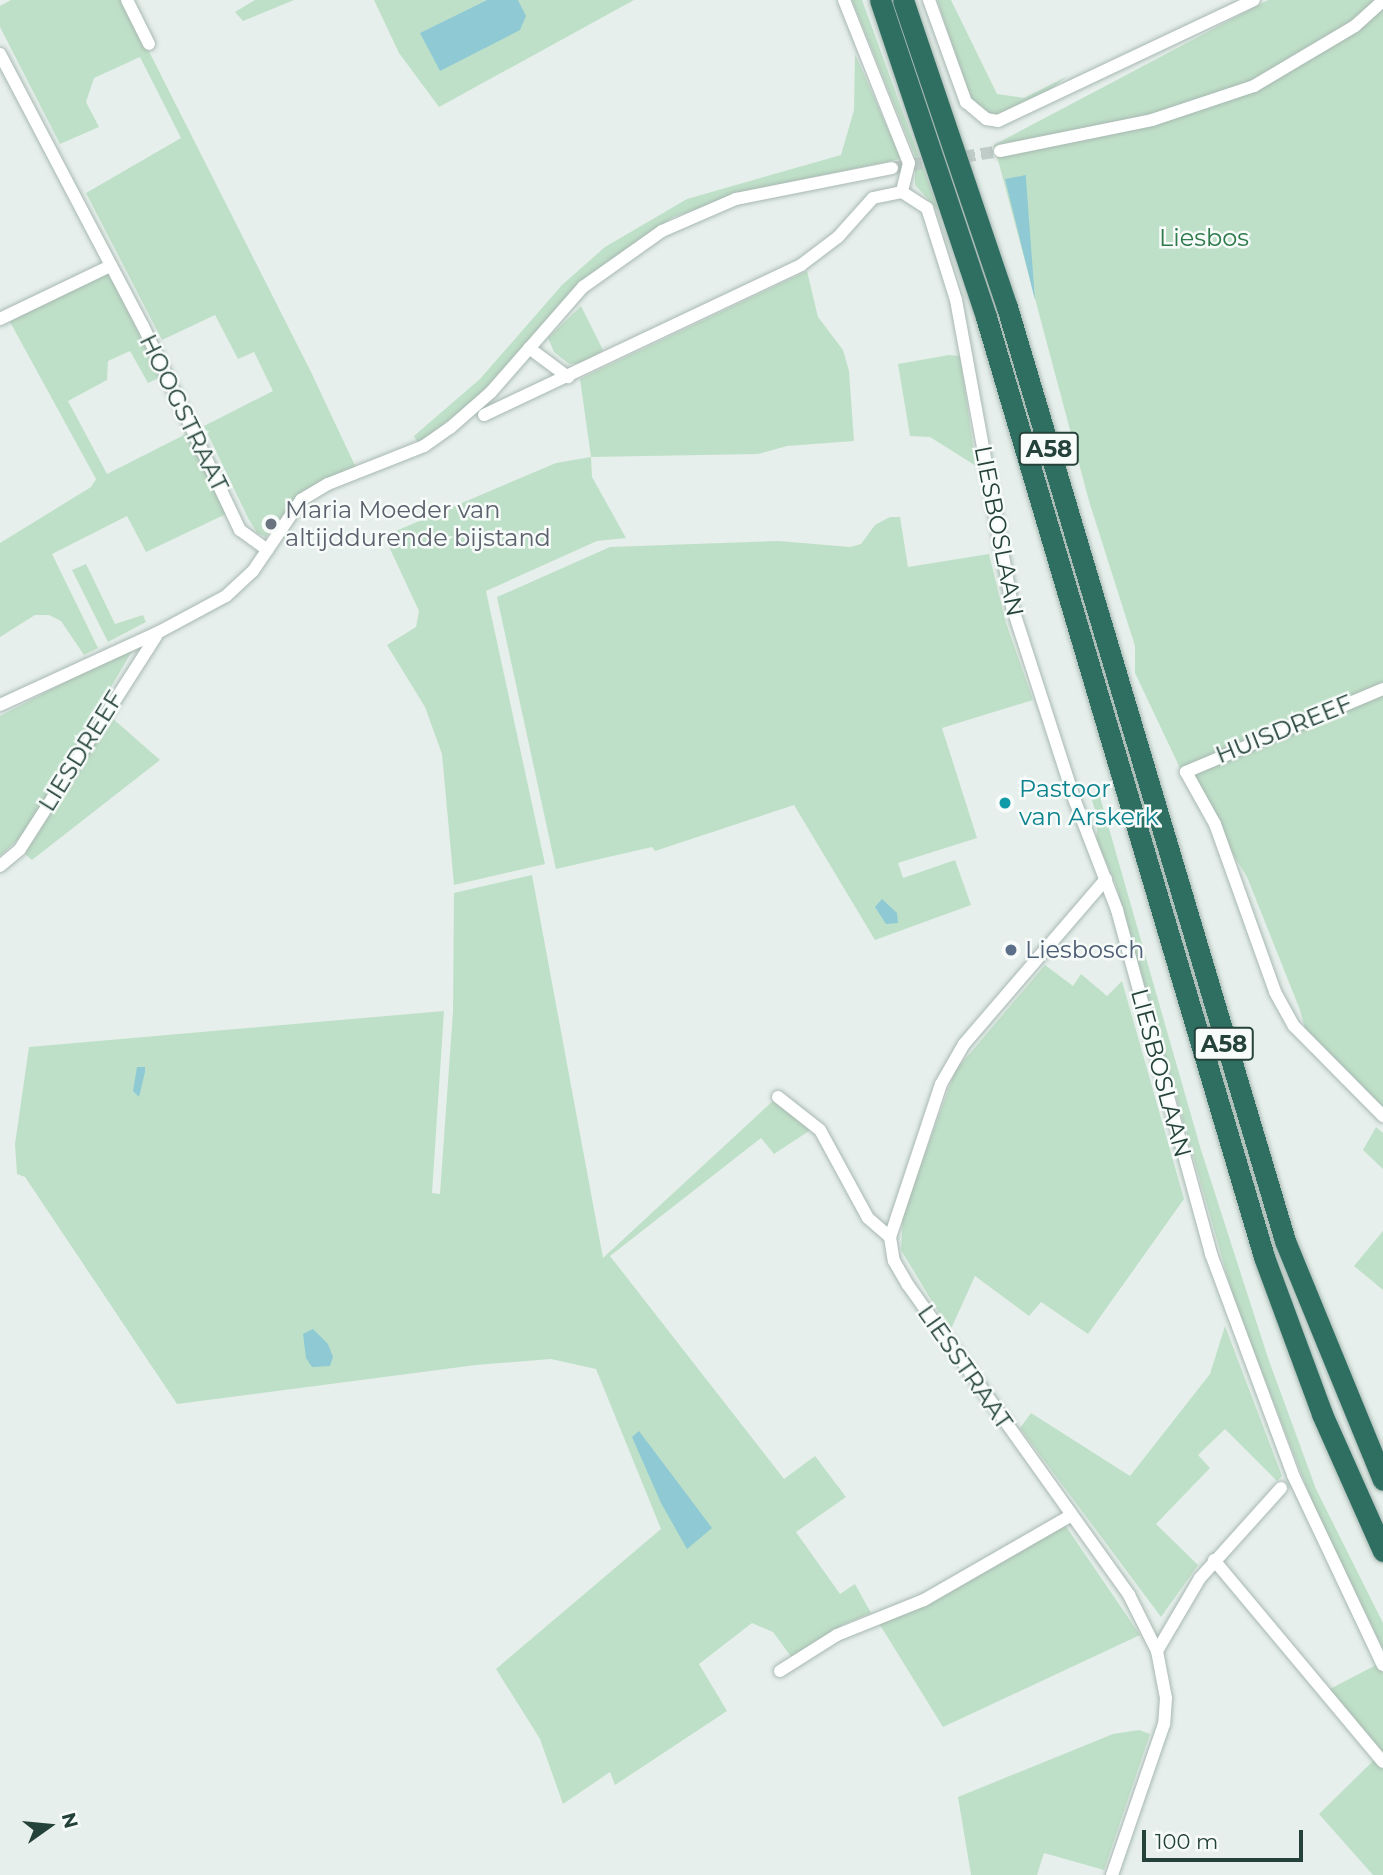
<!DOCTYPE html>
<style>
body{margin:0}
#map{position:relative;width:1383px;height:1875px;overflow:hidden;background:#e6efeb;font-family:Montserrat,sans-serif}
div>[style]{position:absolute}
.green>*{inset:0;background:#bfe0c8}
.water>*{inset:0;background:#8ec9d4}
.minor-tunnel>*{height:12px;margin-top:-6px;transform-origin:0;background:repeating-linear-gradient(90deg,#bfccc8 0 12px,transparent 0 18px)}
.roads{filter:drop-shadow(0 0 2px #a8b8b2) drop-shadow(0 0 2px #a8b8b2)}
.minor>*{height:12px;margin:-6px;padding:0 6px;transform-origin:6px;border-radius:6px;background:#fff}
.motorway>*{height:21px;margin:-10.5px;padding:0 10.5px;transform-origin:10.5px;border-radius:10.5px;background:#2f6f62}
.dots>*{width:19px;height:19px;translate:-50% -50%;box-sizing:border-box;border:4px solid #f7fbf9;border-radius:50%}
span{translate:-50% -50%;white-space:nowrap;text-align:center;line-height:1.15;-webkit-text-stroke:5px #f7fbf9;paint-order:stroke}
.shield-label span{padding:2px 5px;background:#f7fbf9;border:2px solid;border-radius:5px;-webkit-text-stroke-width:0}
.shield-label{font-size:23px;color:#24423a;font-weight:700}
.park-label{font-size:24px;color:#2d7a4b}
.street-label{font-size:24px;color:#24423a}
.worship-label{font-size:24px;color:#5b616d}
.left{translate:0 -50%;text-align:left}
.culture-label{font-size:24px;color:#0d838f}
.service-label{font-size:24px;color:#4e5e75}
.north{position:absolute;left:14px;top:1791px;width:70px;height:70px;-webkit-text-stroke:5px #f7fbf9;paint-order:stroke;rotate:75deg;font-size:19px;font-weight:700;line-height:28px;text-align:center;color:#24423a}
.north::after{content:'';display:block;margin:auto;width:24px;height:32px;background:#24423a;clip-path:polygon(50% 0,100% 100%,50% 72%,0 100%)}
.scale{position:absolute;left:1142px;top:1830px;width:161px;height:32px;box-sizing:border-box;border:4px solid #24423a;border-top:0;padding-left:9px;font-size:21px;line-height:24px;white-space:nowrap;color:#24423a;-webkit-text-stroke:5px #f7fbf9;paint-order:stroke}
</style>
<div id="map">
<div class="green">
<div style="clip-path:polygon(11px 0,123px 0,311px 372px,358px 472px,287px 510px,266px 537px,257px 533px,248px 518px,204px 426px,273px 391px,254px 352px,238px 359px,215px 315px,162px 340px,86px 193px,181px 138px,140px 57px,94px 78px,86px 102px,99px 127px,60px 144px,0 27px,0 6px)"></div>
<div style="clip-path:polygon(255px 0,294px 0,243px 21px,235px 12px)"></div>
<div style="clip-path:polygon(374px 0,487px 0,421px 33px,525px 16px,518px 0,634px 0,439px 107px,399px 53px)"></div>
<div style="clip-path:polygon(852px 0,862px 0,939px 211px,915px 185px,915px 156px)"></div>
<div style="clip-path:polygon(937px 0,951px 0,997px 94px,1024px 98px,1068px 76px,1022px 110px,999px 116px,986px 114px,970px 98px)"></div>
<div style="clip-path:polygon(1268px 0,1383px 0,1383px 1117px,1312px 1054px,1300px 1010px,1247px 877px,1179px 766px,1135px 673px,1135px 646px,1089px 501px,994px 145px)"></div>
<div style="clip-path:polygon(855px 54px,901px 159px,760px 188px,673px 217px,581px 283px,481px 395px,418px 444px,414px 436px,480px 379px,562px 285px,605px 247px,687px 199px,841px 155px,854px 110px)"></div>
<div style="clip-path:polygon(807px 271px,818px 317px,843px 350px,849px 371px,854px 441px,787px 446px,758px 454px,591px 457px,592px 477px,626px 538px,597px 541px,486px 591px,545px 864px,454px 885px,442px 754px,425px 707px,387px 645px,416px 627px,419px 611px,384px 536px,556px 463px,591px 457px,580px 379px)"></div>
<div style="clip-path:polygon(108px 272px,161px 377px,148px 383px,130px 351px,108px 361px,107px 380px,68px 401px,107px 474px,188px 433px,226px 514px,146px 552px,127px 516px,52px 554px,98px 648px,84px 655px,61px 621px,49px 615px,35px 615px,0 637px,0 543px,91px 487px,96px 479px,10px 322px)"></div>
<div style="clip-path:polygon(581px 306px,603px 350px,585px 363px,569px 364px,554px 352px,548px 338px)"></div>
<div style="clip-path:polygon(949px 355px,960px 356px,976px 466px,930px 437px,910px 436px,898px 364px)"></div>
<div style="clip-path:polygon(890px 517px,900px 517px,908px 567px,989px 554px,1006px 623px,1033px 700px,942px 728px,977px 838px,898px 863px,903px 878px,955px 860px,971px 905px,875px 940px,794px 805px,655px 851px,652px 847px,556px 869px,497px 597px,610px 547px,779px 541px,850px 547px,861px 544px,875px 525px)"></div>
<div style="clip-path:polygon(86px 564px,115px 624px,143px 615px,146px 622px,108px 642px,72px 570px)"></div>
<div style="clip-path:polygon(135px 646px,26px 832px,0 856px,0 716px)"></div>
<div style="clip-path:polygon(111px 717px,160px 760px,32px 860px,25px 854px)"></div>
<div style="clip-path:polygon(1098px 790px,1201px 1150px,1268px 1358px,1316px 1489px,1383px 1623px,1383px 1649px,1314px 1506px,1235px 1303px,1115px 882px,1096px 840px,1098px 821px,1092px 800px)"></div>
<div style="clip-path:polygon(532px 875px,603px 1258px,774px 1100px,812px 1129px,774px 1154px,761px 1138px,610px 1256px,784px 1479px,815px 1456px,846px 1497px,796px 1532px,840px 1594px,855px 1584px,871px 1613px,844px 1624px,792px 1658px,773px 1632px,752px 1623px,699px 1664px,727px 1711px,615px 1785px,610px 1772px,563px 1804px,540px 1739px,496px 1669px,661px 1529px,596px 1369px,551px 1359px,476px 1365px,177px 1404px,25px 1177px,17px 1174px,15px 1144px,29px 1047px,444px 1011px,432px 1193px,440px 1194px,453px 1012px,454px 893px)"></div>
<div style="clip-path:polygon(1045px 965px,1073px 986px,1081px 974px,1107px 996px,1122px 981px,1184px 1199px,1088px 1334px,1041px 1302px,1029px 1316px,975px 1276px,950px 1331px,901px 1250px,903px 1215px,955px 1071px)"></div>
<div style="clip-path:polygon(1376px 1127px,1383px 1133px,1383px 1169px,1363px 1150px)"></div>
<div style="clip-path:polygon(1383px 1231px,1383px 1290px,1354px 1266px)"></div>
<div style="clip-path:polygon(1225px 1326px,1282px 1476px,1277px 1481px,1225px 1429px,1198px 1455px,1210px 1468px,1156px 1524px,1198px 1565px,1161px 1617px,1020px 1428px,1031px 1413px,1130px 1476px,1210px 1374px)"></div>
<div style="clip-path:polygon(1065px 1525px,1140px 1635px,943px 1727px,877px 1620px)"></div>
<div style="clip-path:polygon(1378px 1664px,1383px 1673px,1383px 1757px,1328px 1690px)"></div>
<div style="clip-path:polygon(1139px 1730px,1150px 1734px,1104px 1870px,1044px 1853px,1037px 1875px,971px 1875px,958px 1797px,1113px 1734px)"></div>
<div style="clip-path:polygon(1375px 1759px,1383px 1769px,1383px 1875px,1373px 1875px,1319px 1814px)"></div>
</div>
<div class="water">
<div style="clip-path:polygon(487px 0,518px 0,526px 16px,520px 30px,440px 71px,420px 33px)"></div>
<div style="clip-path:polygon(1026px 175px,1026px 179px,1035px 300px,1005px 179px)"></div>
<div style="clip-path:polygon(882px 899px,897px 913px,898px 923px,886px 924px,875px 907px)"></div>
<div style="clip-path:polygon(137px 1067px,145px 1067px,145px 1072px,139px 1097px,133px 1091px)"></div>
<div style="clip-path:polygon(313px 1329px,328px 1344px,333px 1357px,330px 1366px,312px 1367px,306px 1358px,303px 1334px)"></div>
<div style="clip-path:polygon(639px 1431px,712px 1528px,687px 1549px,661px 1503px,632px 1437px)"></div>
</div>
<div class="minor-tunnel">
<div style="left:892px;top:168px;width:109px;rotate:-8.9deg"></div>
</div>
<div class="roads">
<div class="minor">
<div style="left:127px;top:0;width:49px;rotate:63.4deg"></div>
<div style="left:844px;top:0;width:175px;rotate:68.3deg"></div>
<div style="left:909px;top:163px;width:30px;rotate:104deg"></div>
<div style="left:929px;top:0;width:109px;rotate:70.1deg"></div>
<div style="left:966px;top:102px;width:26px;rotate:40deg"></div>
<div style="left:986px;top:119px;width:12px;rotate:9deg"></div>
<div style="left:998px;top:121px;width:283px;rotate:-25.3deg"></div>
<div style="left:0;top:54px;width:307px;rotate:62.3deg"></div>
<div style="left:143px;top:326px;width:226px;rotate:64.6deg"></div>
<div style="left:240px;top:530px;width:34px;rotate:36deg"></div>
<div style="left:1000px;top:151px;width:155px;rotate:-11.5deg"></div>
<div style="left:1152px;top:120px;width:108px;rotate:-18.4deg"></div>
<div style="left:1254px;top:86px;width:117px;rotate:-30.7deg"></div>
<div style="left:1355px;top:26px;width:38px;rotate:-42deg"></div>
<div style="left:0;top:319px;width:122px;rotate:-25.7deg"></div>
<div style="left:529px;top:348px;width:49px;rotate:36.6deg"></div>
<div style="left:484px;top:415px;width:351px;rotate:-25.3deg"></div>
<div style="left:801px;top:265px;width:46px;rotate:-37.1deg"></div>
<div style="left:838px;top:237px;width:52px;rotate:-48.1deg"></div>
<div style="left:873px;top:198px;width:30px;rotate:-12deg"></div>
<div style="left:902px;top:192px;width:30px;rotate:33deg"></div>
<div style="left:927px;top:208px;width:96px;rotate:72.5deg"></div>
<div style="left:956px;top:300px;width:311px;rotate:79.6deg"></div>
<div style="left:1012px;top:606px;width:205px;rotate:72.1deg"></div>
<div style="left:1075px;top:801px;width:117px;rotate:68.9deg"></div>
<div style="left:1117px;top:910px;width:357px;rotate:74.7deg"></div>
<div style="left:1211px;top:1254px;width:236px;rotate:69.6deg"></div>
<div style="left:1293px;top:1475px;width:210px;rotate:64.7deg"></div>
<div style="left:1383px;top:689px;width:214px;rotate:157.2deg"></div>
<div style="left:1186px;top:772px;width:60px;rotate:60.9deg"></div>
<div style="left:1215px;top:824px;width:178px;rotate:70.3deg"></div>
<div style="left:1275px;top:992px;width:39px;rotate:61deg"></div>
<div style="left:1294px;top:1026px;width:127px;rotate:45.3deg"></div>
<div style="left:0;top:705px;width:175px;rotate:-24.7deg"></div>
<div style="left:159px;top:632px;width:76px;rotate:-28.2deg"></div>
<div style="left:226px;top:596px;width:37px;rotate:-43deg"></div>
<div style="left:253px;top:571px;width:86px;rotate:-55.9deg"></div>
<div style="left:301px;top:500px;width:31px;rotate:-31deg"></div>
<div style="left:328px;top:484px;width:103px;rotate:-21.6deg"></div>
<div style="left:424px;top:446px;width:32px;rotate:-35deg"></div>
<div style="left:450px;top:428px;width:55px;rotate:-41.3deg"></div>
<div style="left:491px;top:392px;width:140px;rotate:-48.8deg"></div>
<div style="left:583px;top:287px;width:97px;rotate:-35.3deg"></div>
<div style="left:662px;top:231px;width:81px;rotate:-23.4deg"></div>
<div style="left:736px;top:199px;width:159px;rotate:-11.2deg"></div>
<div style="left:0;top:866px;width:26px;rotate:-40deg"></div>
<div style="left:20px;top:849px;width:253px;rotate:-57.4deg"></div>
<div style="left:1106px;top:879px;width:218px;rotate:130.7deg"></div>
<div style="left:964px;top:1044px;width:46px;rotate:119.9deg"></div>
<div style="left:941px;top:1084px;width:161px;rotate:108.4deg"></div>
<div style="left:890px;top:1237px;width:24px;rotate:81deg"></div>
<div style="left:894px;top:1261px;width:28px;rotate:60deg"></div>
<div style="left:908px;top:1285px;width:381px;rotate:54.5deg"></div>
<div style="left:1129px;top:1595px;width:63px;rotate:63.4deg"></div>
<div style="left:1157px;top:1651px;width:48px;rotate:79.2deg"></div>
<div style="left:1166px;top:1698px;width:26px;rotate:94deg"></div>
<div style="left:1164px;top:1724px;width:160px;rotate:109deg"></div>
<div style="left:778px;top:1097px;width:53px;rotate:38.2deg"></div>
<div style="left:820px;top:1130px;width:100px;rotate:61.4deg"></div>
<div style="left:868px;top:1218px;width:29px;rotate:41deg"></div>
<div style="left:1214px;top:1560px;width:263px;rotate:50.1deg"></div>
<div style="left:1157px;top:1651px;width:85px;rotate:-59.5deg"></div>
<div style="left:1200px;top:1578px;width:121px;rotate:-48deg"></div>
<div style="left:780px;top:1671px;width:67px;rotate:-32.3deg"></div>
<div style="left:837px;top:1635px;width:94px;rotate:-21.9deg"></div>
<div style="left:924px;top:1600px;width:168px;rotate:-29.9deg"></div>
</div>
<div class="motorway">
<div style="left:880px;top:0;width:334px;rotate:71.5deg"></div>
<div style="left:986px;top:317px;width:980px;rotate:73.52deg"></div>
<div style="left:1264px;top:1257px;width:167px;rotate:69.7deg"></div>
<div style="left:1322px;top:1414px;width:150px;rotate:66deg"></div>
<div style="left:903px;top:0;width:324px;rotate:71.3deg"></div>
<div style="left:1007px;top:307px;width:974px;rotate:73.42deg"></div>
<div style="left:1285px;top:1241px;width:258px;rotate:67.7deg"></div>
</div>
</div>
<div class="dots">
<div style="left:271px;top:524px;background:#6b7280"></div>
<div style="left:1005px;top:803px;background:#0f9aa8"></div>
<div style="left:1011px;top:950px;background:#5c6f8a"></div>
</div>
<div class="shield-label">
<span style="left:1049px;top:449px">A58</span>
<span style="left:1224px;top:1044px">A58</span>
</div>
<div class="park-label">
<span style="left:1204px;top:238px">Liesbos</span>
</div>
<div class="street-label">
<span style="left:184px;top:413px;rotate:64deg">HOOGSTRAAT</span>
<span style="left:999px;top:531px;rotate:79deg">LIESBOSLAAN</span>
<span style="left:1284px;top:729px;rotate:-22deg">HUISDREEF</span>
<span style="left:81px;top:751px;rotate:-58deg">LIESDREEF</span>
<span style="left:1161px;top:1073px;rotate:75deg">LIESBOSLAAN</span>
<span style="left:965px;top:1367px;rotate:55deg">LIESSTRAAT</span>
</div>
<div class="worship-label">
<span class="left" style="left:285px;top:524px">Maria Moeder van<br>altijddurende bijstand</span>
</div>
<div class="culture-label">
<span class="left" style="left:1019px;top:803px">Pastoor<br>van Arskerk</span>
</div>
<div class="service-label">
<span class="left" style="left:1025px;top:950px">Liesbosch</span>
</div>
<div class="north">N</div>
<div class="scale">100 m</div>
</div>
